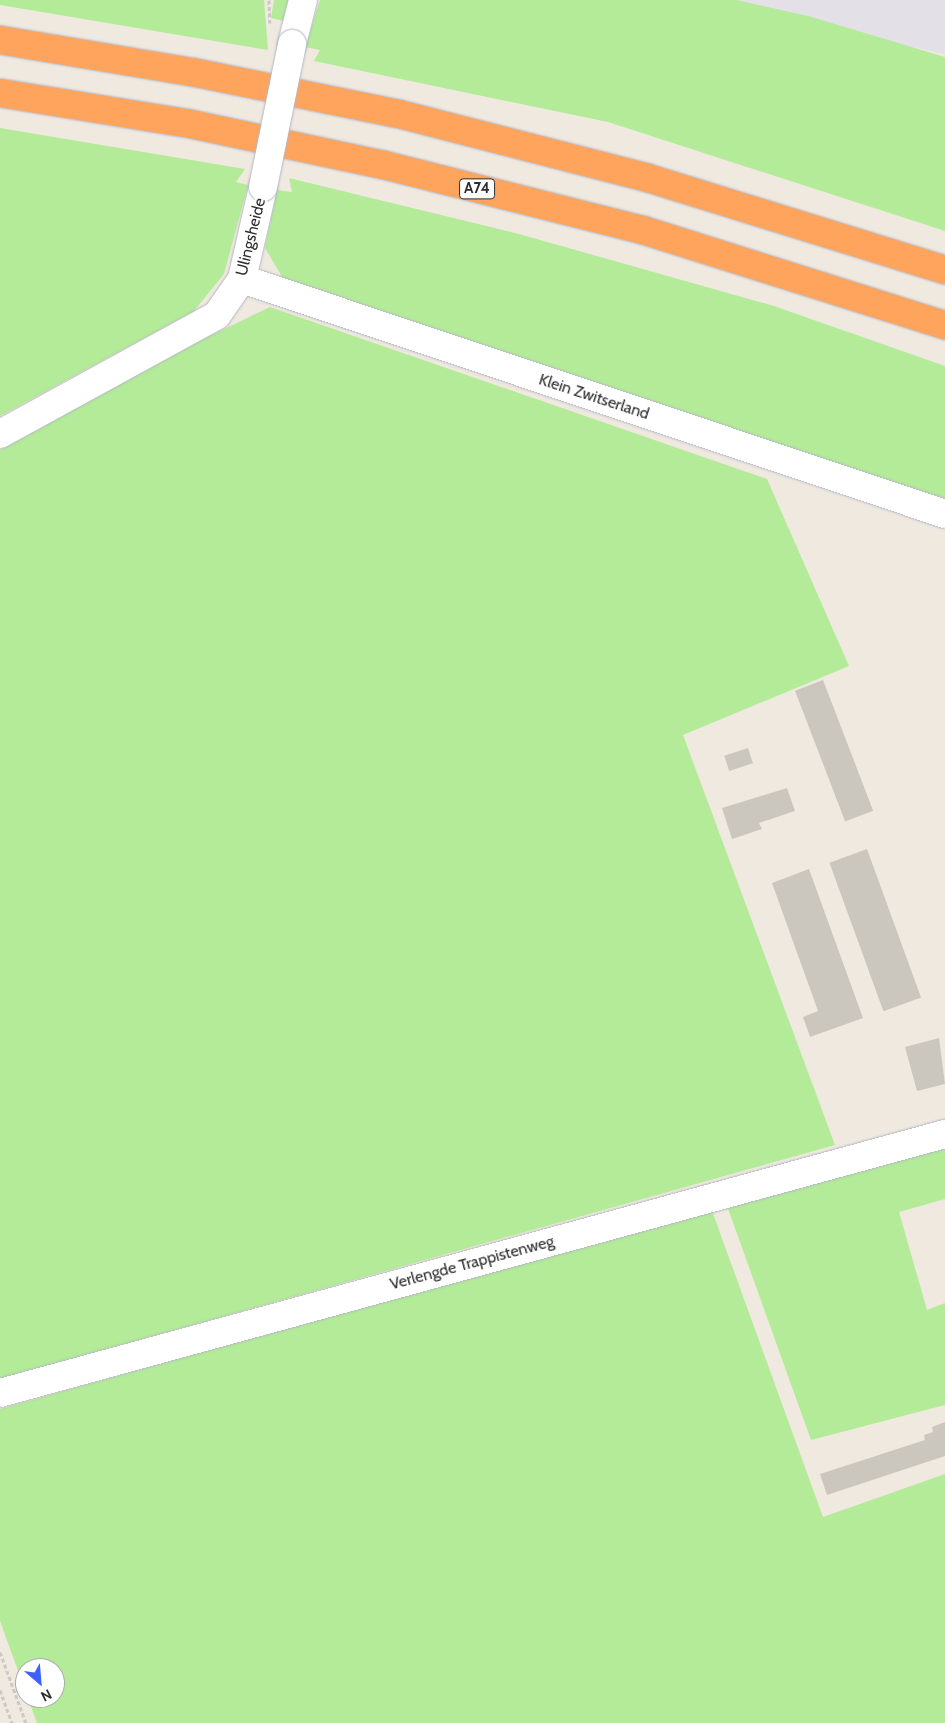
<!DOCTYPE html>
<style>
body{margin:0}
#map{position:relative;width:945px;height:1723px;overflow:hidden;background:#f0e9e0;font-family:Cabin,sans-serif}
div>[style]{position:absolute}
.industrial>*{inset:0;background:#e3e0e8}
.green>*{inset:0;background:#b3eb98}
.building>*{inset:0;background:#cbc7be;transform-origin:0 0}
.path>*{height:3px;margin-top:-1.5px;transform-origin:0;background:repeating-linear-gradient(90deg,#c9c9c9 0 4px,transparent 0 6.5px)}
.roads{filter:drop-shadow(0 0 1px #b3b6c2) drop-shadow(0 0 1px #b3b6c2)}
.street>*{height:28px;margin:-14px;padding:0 14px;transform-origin:14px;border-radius:14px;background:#fff}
.highway>*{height:28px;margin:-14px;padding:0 14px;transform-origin:14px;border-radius:14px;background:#ffa45c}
.bridges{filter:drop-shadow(0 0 1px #b3b6c2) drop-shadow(0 0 1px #b3b6c2)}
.street-bridge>*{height:28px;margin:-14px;padding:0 14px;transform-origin:14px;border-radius:14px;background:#fff}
span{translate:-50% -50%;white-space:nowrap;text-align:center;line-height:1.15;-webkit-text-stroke:4px #fff;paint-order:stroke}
.shield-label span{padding:1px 4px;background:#fff;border:1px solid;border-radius:4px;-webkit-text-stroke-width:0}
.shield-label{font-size:15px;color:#2e2e2e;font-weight:700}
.street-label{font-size:16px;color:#2e2e2e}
.north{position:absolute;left:15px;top:1658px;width:50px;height:50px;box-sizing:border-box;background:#fff;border:1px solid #ababab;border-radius:50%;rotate:153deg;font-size:14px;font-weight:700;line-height:20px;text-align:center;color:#2e2e2e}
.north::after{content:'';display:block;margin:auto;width:18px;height:22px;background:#3e60ff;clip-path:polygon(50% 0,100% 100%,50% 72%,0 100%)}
</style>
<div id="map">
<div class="industrial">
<div style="clip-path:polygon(695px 0,945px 0,945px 54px)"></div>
</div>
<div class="green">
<div style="clip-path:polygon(0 0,264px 0,268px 50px,0 5px)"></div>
<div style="clip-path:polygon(274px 0,291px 0,284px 21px,271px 18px)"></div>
<div style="clip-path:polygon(320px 0,736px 0,808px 16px,945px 57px,945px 231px,608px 122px,314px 61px,320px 50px,305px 47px)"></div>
<div style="clip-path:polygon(0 128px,245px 169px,236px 182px,248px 185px,224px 274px,194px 311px,0 416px)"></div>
<div style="clip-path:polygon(289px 178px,519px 234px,774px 306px,945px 366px,945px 499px,284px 280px,265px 248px,277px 190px,292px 192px)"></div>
<div style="clip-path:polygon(270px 307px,767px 479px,849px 666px,683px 735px,835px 1145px,0 1379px,0 450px,195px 343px)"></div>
<div style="clip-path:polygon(945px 1142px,945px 1199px,899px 1212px,927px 1310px,945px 1303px,945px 1405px,811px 1440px,726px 1203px)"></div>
<div style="clip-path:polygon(711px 1208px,823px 1517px,945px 1474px,945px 1723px,37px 1723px,28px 1698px,55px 1698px,55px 1668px,25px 1668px,25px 1690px,0 1621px,0 1409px)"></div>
</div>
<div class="building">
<div style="left:823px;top:680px;width:140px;height:30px;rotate:69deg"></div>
<div style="left:748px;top:748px;width:16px;height:25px;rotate:72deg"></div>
<div style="clip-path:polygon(787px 788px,795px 811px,759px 823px,762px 829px,732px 839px,722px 808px)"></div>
<div style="left:867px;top:849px;width:158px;height:40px;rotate:70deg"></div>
<div style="clip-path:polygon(809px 869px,863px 1018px,810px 1037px,803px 1017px,818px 1011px,772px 883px)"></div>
<div style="clip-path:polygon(939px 1038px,945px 1084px,917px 1091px,905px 1047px)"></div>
<div style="clip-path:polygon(945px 1422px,945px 1456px,827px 1495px,820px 1474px,925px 1440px,924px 1435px,933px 1432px,932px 1427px)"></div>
</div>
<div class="path">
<div style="left:269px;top:0;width:23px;rotate:88deg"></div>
<div style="left:0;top:1652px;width:76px;rotate:69.9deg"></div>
<div style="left:0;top:1690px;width:35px;rotate:70deg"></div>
</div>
<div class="roads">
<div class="street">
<div style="left:292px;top:44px;width:45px;rotate:-76deg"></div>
<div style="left:242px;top:279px;width:741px;rotate:18.48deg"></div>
<div style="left:0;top:434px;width:247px;rotate:-28.7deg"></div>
<div style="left:217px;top:315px;width:44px;rotate:-55.2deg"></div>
<div style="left:242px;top:279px;width:94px;rotate:-77.1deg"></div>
<div style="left:0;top:1393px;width:980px;rotate:-15.33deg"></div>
</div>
<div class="highway">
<div style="left:0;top:40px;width:195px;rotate:9.5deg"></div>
<div style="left:192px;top:72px;width:211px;rotate:11.5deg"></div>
<div style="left:399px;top:114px;width:257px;rotate:14.4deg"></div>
<div style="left:648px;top:178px;width:311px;rotate:17.2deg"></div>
<div style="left:0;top:93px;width:188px;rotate:9.2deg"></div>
<div style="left:186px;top:123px;width:202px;rotate:12deg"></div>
<div style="left:384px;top:165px;width:267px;rotate:14.1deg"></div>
<div style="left:643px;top:230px;width:317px;rotate:17.5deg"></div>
</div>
</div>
<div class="bridges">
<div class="street-bridge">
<div style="left:263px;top:187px;width:146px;rotate:-78.5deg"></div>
</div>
</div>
<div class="shield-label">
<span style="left:477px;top:189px">A74</span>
</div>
<div class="street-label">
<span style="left:251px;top:237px;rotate:-76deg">Ulingsheide</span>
<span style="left:594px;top:397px;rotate:18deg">Klein Zwitserland</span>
<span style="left:472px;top:1263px;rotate:-15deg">Verlengde Trappistenweg</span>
</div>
<div class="north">N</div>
</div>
